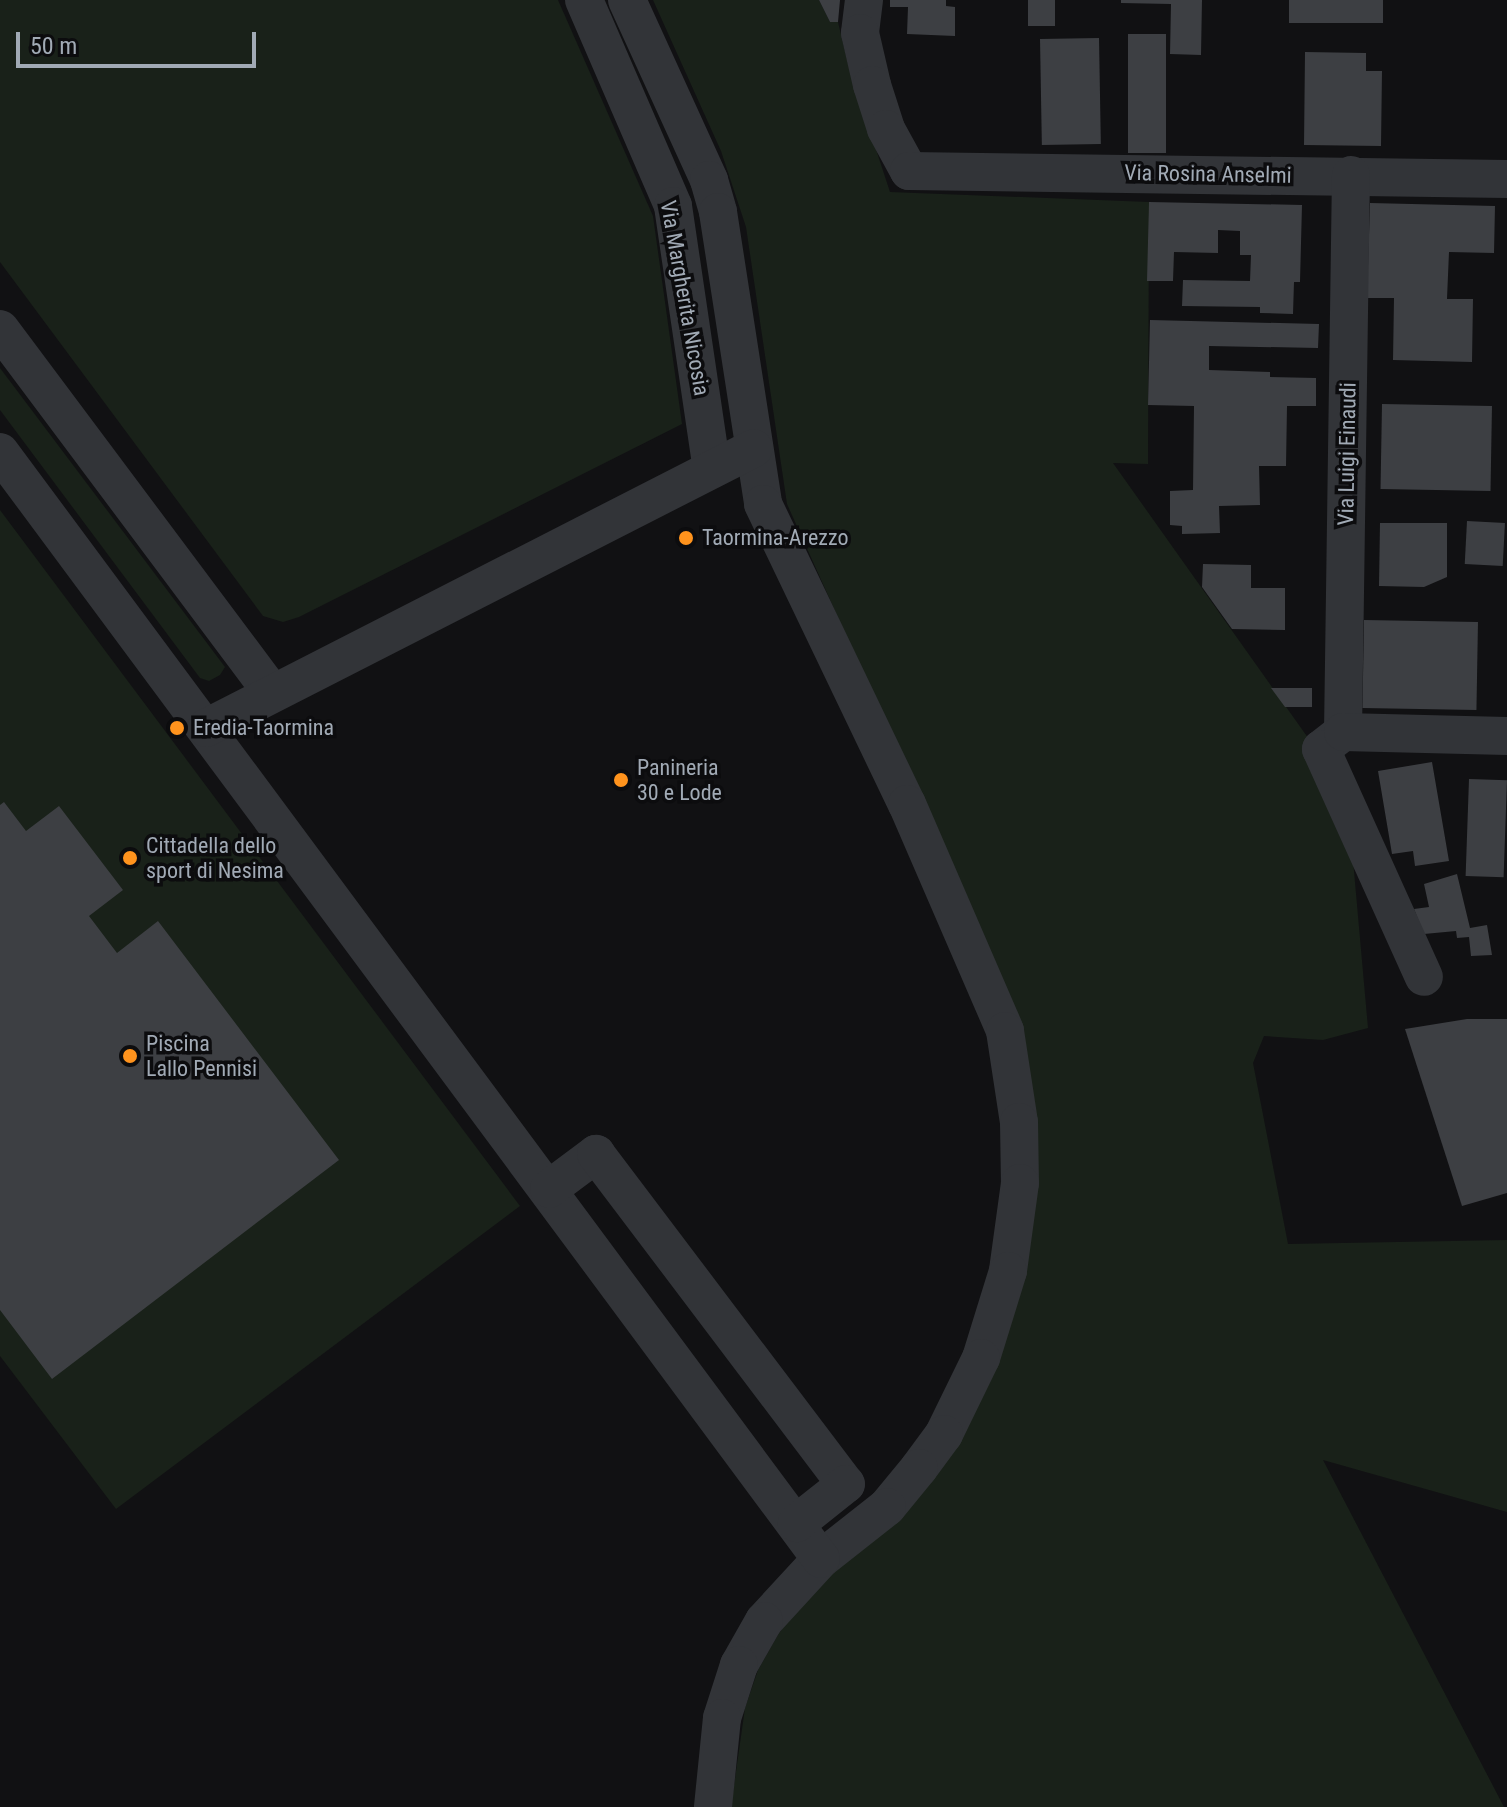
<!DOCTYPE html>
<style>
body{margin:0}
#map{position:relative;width:1507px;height:1807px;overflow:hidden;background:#111113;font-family:"Roboto Condensed",sans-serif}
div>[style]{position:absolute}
.green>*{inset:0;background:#192119}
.building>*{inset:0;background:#3d3f43;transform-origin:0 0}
.minor>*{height:38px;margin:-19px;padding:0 19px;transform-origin:19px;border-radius:19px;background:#323438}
.dots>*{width:22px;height:22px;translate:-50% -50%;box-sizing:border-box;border:4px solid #0c0c0e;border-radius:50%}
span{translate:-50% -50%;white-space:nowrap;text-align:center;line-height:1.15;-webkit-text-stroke:7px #0c0c0e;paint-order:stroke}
.street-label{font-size:22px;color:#a1aab5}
.poi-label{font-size:22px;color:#a1aab5}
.left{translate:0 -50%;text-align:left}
.scale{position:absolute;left:16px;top:32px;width:240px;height:36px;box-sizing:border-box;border:4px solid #a1aab5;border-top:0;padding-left:10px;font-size:24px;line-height:28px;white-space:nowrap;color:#a1aab5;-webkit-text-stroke:6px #0c0c0e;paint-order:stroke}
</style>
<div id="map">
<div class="green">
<div style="clip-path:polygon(0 0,558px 0,653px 216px,682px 424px,299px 617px,283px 622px,263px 616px,0 262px)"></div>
<div style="clip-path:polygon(653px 0,819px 0,830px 22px,838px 22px,848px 64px,890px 192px,1149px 202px,1148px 464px,1113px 463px,1311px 742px,1353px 860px,1368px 1028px,1323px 1040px,1264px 1036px,1253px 1063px,1288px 1244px,1507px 1240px,1507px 1512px,1323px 1460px,1504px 1807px,731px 1807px,745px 1708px,758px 1670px,779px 1633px,1007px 1335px,1009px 998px,787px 504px,746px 227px,721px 151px)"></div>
<div style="clip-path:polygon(0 368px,225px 667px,220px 675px,209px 681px,200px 678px,0 410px)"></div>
<div style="clip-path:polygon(0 510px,520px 1206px,116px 1509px,0 1356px)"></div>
</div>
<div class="building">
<div style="clip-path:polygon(819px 0,840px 0,838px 22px,830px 22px)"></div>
<div style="clip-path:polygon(890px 0,946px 0,946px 6px,955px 7px,955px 36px,907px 34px,908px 7px,890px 7px)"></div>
<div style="left:1028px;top:0;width:27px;height:26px"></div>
<div style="clip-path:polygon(1121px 0,1202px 0,1201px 55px,1170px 54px,1171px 4px,1121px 3px)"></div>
<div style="left:1289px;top:0;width:94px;height:23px"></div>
<div style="left:1128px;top:34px;width:38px;height:119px"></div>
<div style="left:1099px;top:38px;width:106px;height:59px;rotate:89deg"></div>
<div style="clip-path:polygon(1305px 52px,1366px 53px,1366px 71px,1382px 71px,1381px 146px,1304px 145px)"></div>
<div style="clip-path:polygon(1149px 202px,1302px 205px,1300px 282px,1294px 282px,1293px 314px,1260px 313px,1260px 307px,1182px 306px,1183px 280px,1250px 281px,1251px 255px,1240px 255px,1240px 231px,1218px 230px,1218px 253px,1174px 252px,1173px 281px,1147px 281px)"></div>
<div style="clip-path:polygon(1370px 203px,1495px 206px,1494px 253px,1449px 252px,1447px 299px,1473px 299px,1472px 362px,1393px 360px,1394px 298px,1367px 298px)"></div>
<div style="clip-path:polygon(1150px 320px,1319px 324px,1318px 348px,1209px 346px,1209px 370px,1270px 372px,1270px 377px,1316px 378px,1316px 406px,1287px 406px,1286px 466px,1259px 466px,1260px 505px,1219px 506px,1220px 533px,1182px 534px,1182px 526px,1170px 525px,1170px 491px,1193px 490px,1194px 406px,1148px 405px)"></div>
<div style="left:1382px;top:404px;width:110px;height:85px;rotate:1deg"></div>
<div style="left:1467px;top:521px;width:38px;height:43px;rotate:3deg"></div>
<div style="clip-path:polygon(1380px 523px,1447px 523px,1447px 577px,1424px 587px,1379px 586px)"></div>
<div style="clip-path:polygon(1203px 564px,1251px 565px,1251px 588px,1285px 588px,1285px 630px,1232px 629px,1202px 587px)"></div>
<div style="left:1364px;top:620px;width:114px;height:88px;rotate:1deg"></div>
<div style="clip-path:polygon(1271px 688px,1312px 688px,1312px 707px,1285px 707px)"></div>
<div style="clip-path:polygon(1432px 762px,1449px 861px,1415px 866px,1413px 851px,1392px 854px,1378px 771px)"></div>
<div style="left:1469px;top:779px;width:38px;height:97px;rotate:2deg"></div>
<div style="clip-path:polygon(4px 802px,26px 831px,59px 806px,123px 890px,89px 916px,117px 953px,158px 921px,339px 1160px,52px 1379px,0 1310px,0 805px)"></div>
<div style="clip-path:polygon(1457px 874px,1470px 928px,1487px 925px,1492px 955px,1471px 956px,1469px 937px,1457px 938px,1456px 931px,1424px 934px,1414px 909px,1429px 907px,1424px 884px)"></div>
<div style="clip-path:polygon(1467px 1019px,1507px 1019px,1507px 1193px,1462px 1206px,1405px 1029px)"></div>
</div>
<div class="minor">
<div style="left:584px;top:0;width:224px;rotate:66.6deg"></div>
<div style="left:673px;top:206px;width:266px;rotate:81.6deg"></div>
<div style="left:627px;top:0;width:198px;rotate:65.5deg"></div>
<div style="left:709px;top:180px;width:33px;rotate:74deg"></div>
<div style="left:718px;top:212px;width:295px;rotate:81.2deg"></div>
<div style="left:763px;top:504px;width:333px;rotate:64.4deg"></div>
<div style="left:907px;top:804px;width:247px;rotate:66.6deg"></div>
<div style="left:1005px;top:1031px;width:92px;rotate:81.3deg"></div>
<div style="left:1019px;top:1122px;width:61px;rotate:89.1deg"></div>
<div style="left:1020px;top:1183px;width:89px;rotate:97.8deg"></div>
<div style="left:1008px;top:1271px;width:91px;rotate:107.2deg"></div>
<div style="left:981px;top:1358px;width:85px;rotate:116deg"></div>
<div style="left:944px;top:1434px;width:42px;rotate:126.3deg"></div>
<div style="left:919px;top:1468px;width:50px;rotate:129.4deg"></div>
<div style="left:887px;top:1507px;width:84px;rotate:141.8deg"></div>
<div style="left:821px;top:1559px;width:84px;rotate:132.6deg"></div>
<div style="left:764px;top:1621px;width:51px;rotate:119.6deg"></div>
<div style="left:739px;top:1665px;width:56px;rotate:107.8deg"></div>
<div style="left:722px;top:1718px;width:89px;rotate:95.8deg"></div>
<div style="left:864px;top:0;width:33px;rotate:97deg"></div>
<div style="left:860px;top:33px;width:53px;rotate:77deg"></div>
<div style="left:872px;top:85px;width:46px;rotate:72.3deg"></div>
<div style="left:886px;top:129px;width:48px;rotate:61.3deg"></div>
<div style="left:909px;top:171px;width:598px;rotate:0.77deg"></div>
<div style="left:0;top:329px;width:454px;rotate:53.2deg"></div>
<div style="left:0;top:452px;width:1378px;rotate:53.44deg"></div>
<div style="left:206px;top:728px;width:615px;rotate:-27.06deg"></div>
<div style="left:1343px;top:732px;width:557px;rotate:-89.18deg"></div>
<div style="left:1343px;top:732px;width:28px;rotate:142deg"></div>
<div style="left:1321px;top:749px;width:250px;rotate:65.7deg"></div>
<div style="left:1343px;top:732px;width:164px;rotate:1.4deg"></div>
<div style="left:549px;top:1189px;width:59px;rotate:-36.7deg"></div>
<div style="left:596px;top:1154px;width:414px;rotate:52.9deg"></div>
<div style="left:846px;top:1484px;width:63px;rotate:141.5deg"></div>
</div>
<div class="dots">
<div style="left:686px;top:538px;background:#ff931d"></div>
<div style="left:177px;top:728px;background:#ff931d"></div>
<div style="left:621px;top:780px;background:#ff931d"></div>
<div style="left:130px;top:858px;background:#ff931d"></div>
<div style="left:130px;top:1056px;background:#ff931d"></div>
</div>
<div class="street-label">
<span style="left:1208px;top:174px;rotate:1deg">Via Rosina Anselmi</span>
<span style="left:685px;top:298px;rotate:80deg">Via Margherita Nicosia</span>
<span style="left:1347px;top:454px;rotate:-89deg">Via Luigi Einaudi</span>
</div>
<div class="poi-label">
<span class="left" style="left:702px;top:538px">Taormina-Arezzo</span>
<span class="left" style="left:193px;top:728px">Eredia-Taormina</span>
<span class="left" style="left:637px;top:780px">Panineria<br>30 e Lode</span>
<span class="left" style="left:146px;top:858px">Cittadella dello<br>sport di Nesima</span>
<span class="left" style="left:146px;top:1056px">Piscina<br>Lallo Pennisi</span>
</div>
<div class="scale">50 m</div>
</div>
